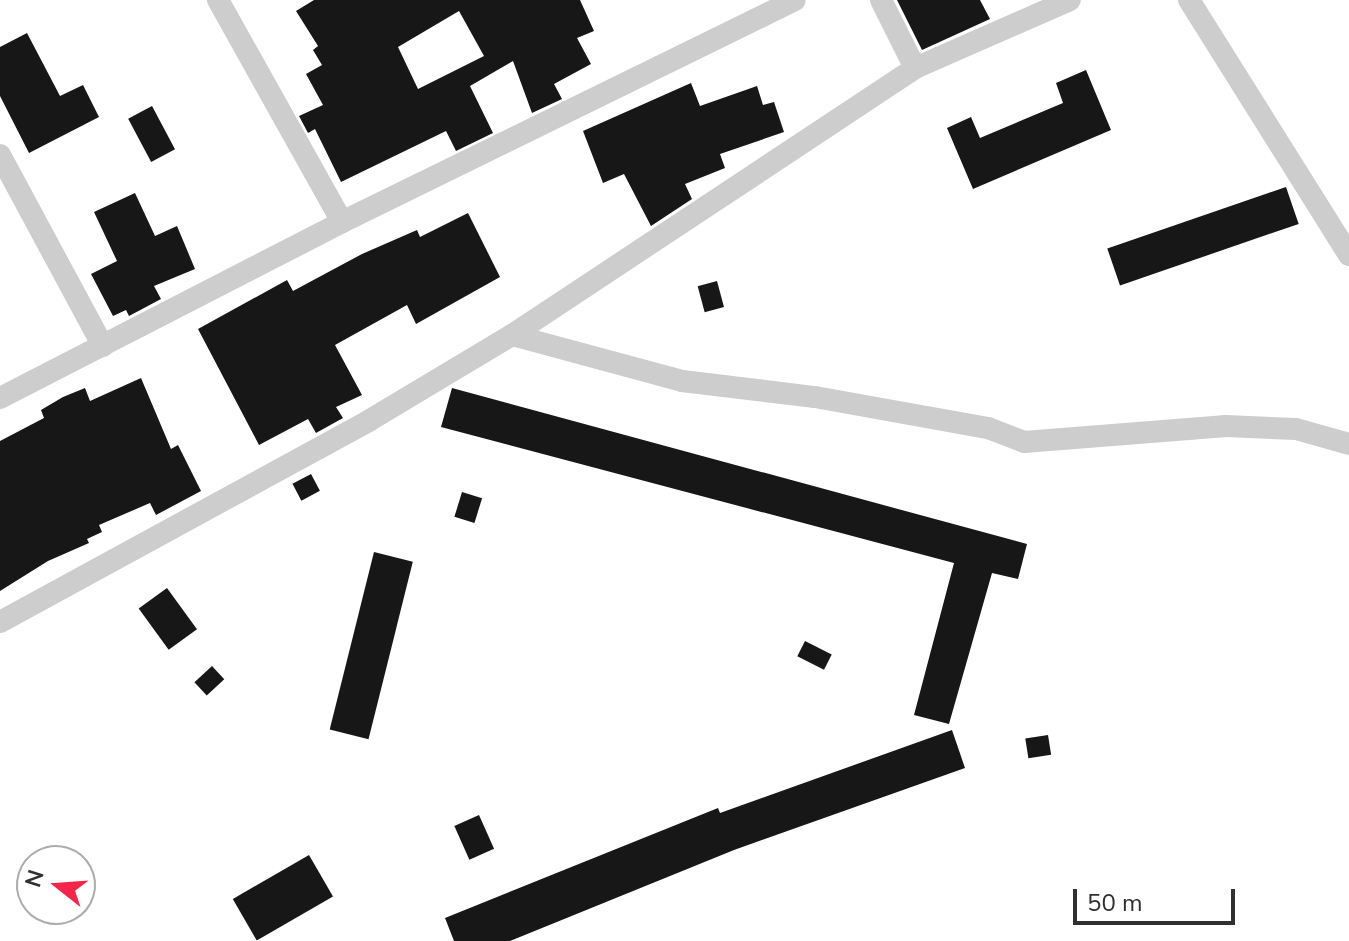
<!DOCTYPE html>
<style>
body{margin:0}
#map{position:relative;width:1349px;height:941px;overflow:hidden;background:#fff;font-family:"Nunito Sans",sans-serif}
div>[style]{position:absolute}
.building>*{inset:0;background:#171717;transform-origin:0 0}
.minor>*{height:22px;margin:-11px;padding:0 11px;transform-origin:11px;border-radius:11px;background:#cdcdcd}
span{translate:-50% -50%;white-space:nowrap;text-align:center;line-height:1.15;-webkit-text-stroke:8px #fff;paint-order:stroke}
.north{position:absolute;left:16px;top:845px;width:80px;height:80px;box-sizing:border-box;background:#fff;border:2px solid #acacac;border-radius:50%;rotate:287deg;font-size:22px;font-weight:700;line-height:32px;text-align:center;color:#303030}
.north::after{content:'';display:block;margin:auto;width:28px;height:36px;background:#f4254b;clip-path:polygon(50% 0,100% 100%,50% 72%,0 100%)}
.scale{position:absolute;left:1073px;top:889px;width:162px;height:36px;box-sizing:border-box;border:4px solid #303030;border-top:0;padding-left:10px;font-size:24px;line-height:28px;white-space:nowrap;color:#303030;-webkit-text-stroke:6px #fff;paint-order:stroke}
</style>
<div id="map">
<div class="building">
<div style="clip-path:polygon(evenodd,314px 0,580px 0,594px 31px,577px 38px,591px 64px,554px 84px,562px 99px,532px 113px,513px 61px,470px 86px,493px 133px,456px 151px,446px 131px,341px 182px,315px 129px,308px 133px,299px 116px,323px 105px,306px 74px,322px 65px,313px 50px,318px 46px,296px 11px,314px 0,459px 11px,484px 56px,418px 89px,398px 47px,459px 11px)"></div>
<div style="clip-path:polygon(897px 0,980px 0,990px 19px,922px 50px)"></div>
<div style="clip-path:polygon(27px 33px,60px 96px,83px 85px,99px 117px,29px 153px,0 96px,0 47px)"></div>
<div style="clip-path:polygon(1086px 70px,1111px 130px,973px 189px,947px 128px,971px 117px,980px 138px,1063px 103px,1056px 83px)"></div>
<div style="clip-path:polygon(691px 83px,700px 106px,757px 86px,763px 105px,774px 102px,784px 132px,720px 154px,725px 168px,685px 184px,692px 199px,651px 226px,624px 174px,603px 183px,583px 131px)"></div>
<div style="left:152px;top:106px;width:49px;height:27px;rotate:62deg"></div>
<div style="left:1286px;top:187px;width:39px;height:189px;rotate:71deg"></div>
<div style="clip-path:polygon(135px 193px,155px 236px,177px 226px,195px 269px,154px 286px,161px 299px,129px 316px,126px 310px,113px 316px,91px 274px,117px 261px,94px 212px)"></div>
<div style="clip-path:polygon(468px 213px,500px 277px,416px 324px,407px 305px,335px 345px,362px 395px,336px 407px,343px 418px,316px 433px,308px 419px,259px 445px,198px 329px,287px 280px,293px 291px,362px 254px,417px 230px,420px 237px)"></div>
<div style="left:717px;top:281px;width:27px;height:20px;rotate:75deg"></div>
<div style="clip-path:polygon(141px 378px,171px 449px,178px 445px,201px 491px,156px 515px,150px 503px,99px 525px,102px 532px,87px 539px,89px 543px,48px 561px,0 591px,0 441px,44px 418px,41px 410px,63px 397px,85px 388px,90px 401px)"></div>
<div style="clip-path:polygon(452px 388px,1027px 544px,1018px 579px,992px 573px,949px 724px,914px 715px,954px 563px,441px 427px)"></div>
<div style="left:311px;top:474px;width:19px;height:21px;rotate:62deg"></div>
<div style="left:462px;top:492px;width:21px;height:26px;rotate:17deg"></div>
<div style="left:374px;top:552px;width:40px;height:183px;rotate:14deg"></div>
<div style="left:167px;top:588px;width:51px;height:35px;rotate:54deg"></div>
<div style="left:805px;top:641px;width:30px;height:17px;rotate:27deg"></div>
<div style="left:212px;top:666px;width:18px;height:24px;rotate:47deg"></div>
<div style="clip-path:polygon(952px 730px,965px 768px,734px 850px,510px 941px,454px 941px,445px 918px,718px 808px,720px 813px)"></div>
<div style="left:1048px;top:735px;width:20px;height:23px;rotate:81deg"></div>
<div style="left:479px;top:815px;width:37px;height:27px;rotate:66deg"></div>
<div style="left:309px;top:855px;width:48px;height:88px;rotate:60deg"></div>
</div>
<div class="minor">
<div style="left:218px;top:0;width:254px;rotate:60.8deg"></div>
<div style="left:881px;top:0;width:76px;rotate:63.4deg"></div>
<div style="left:1189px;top:0;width:301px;rotate:57.9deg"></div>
<div style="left:0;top:155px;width:217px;rotate:61.7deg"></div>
<div style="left:512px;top:335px;width:176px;rotate:15.1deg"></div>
<div style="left:682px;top:381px;width:134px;rotate:6.9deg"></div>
<div style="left:815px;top:397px;width:176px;rotate:10.2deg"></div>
<div style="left:988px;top:428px;width:39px;rotate:21deg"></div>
<div style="left:1024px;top:442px;width:203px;rotate:-4.5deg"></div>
<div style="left:1226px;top:426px;width:70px;rotate:2.5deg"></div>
<div style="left:1296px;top:429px;width:55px;rotate:15.8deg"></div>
<div style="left:0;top:398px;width:385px;rotate:-27.2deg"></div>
<div style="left:342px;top:222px;width:504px;rotate:-26.11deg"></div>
<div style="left:0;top:622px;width:422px;rotate:-28.6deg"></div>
<div style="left:370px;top:420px;width:165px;rotate:-30.9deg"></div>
<div style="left:512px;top:335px;width:483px;rotate:-33.5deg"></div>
<div style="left:915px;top:68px;width:169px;rotate:-23.7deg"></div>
</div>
<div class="north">N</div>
<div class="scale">50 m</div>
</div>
